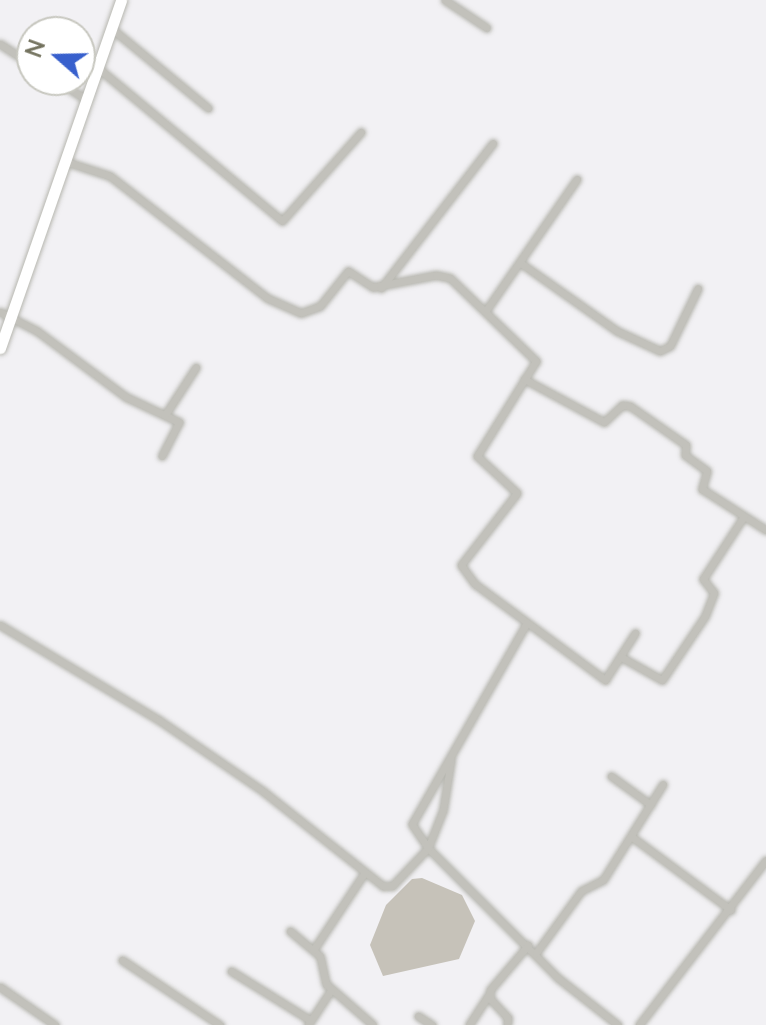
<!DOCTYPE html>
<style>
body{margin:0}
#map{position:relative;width:766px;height:1025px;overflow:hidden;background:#f2f1f4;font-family:Lato,sans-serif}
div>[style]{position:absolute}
.water>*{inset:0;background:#c6c2b9}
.roads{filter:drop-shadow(0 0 2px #b6b6af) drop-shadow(0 0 2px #b6b6af)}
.minor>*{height:7px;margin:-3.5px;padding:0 3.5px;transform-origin:3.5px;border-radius:3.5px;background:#c2c1bb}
.primary>*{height:11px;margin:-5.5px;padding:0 5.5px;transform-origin:5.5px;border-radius:5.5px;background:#fff}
span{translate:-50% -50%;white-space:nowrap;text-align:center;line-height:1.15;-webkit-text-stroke:8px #fff;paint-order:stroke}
.north{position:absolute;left:16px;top:16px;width:80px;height:80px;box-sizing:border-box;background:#fff;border:2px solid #c7c7bf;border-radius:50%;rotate:290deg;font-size:22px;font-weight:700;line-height:32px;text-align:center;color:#73725e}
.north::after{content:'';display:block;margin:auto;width:28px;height:36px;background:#3860cd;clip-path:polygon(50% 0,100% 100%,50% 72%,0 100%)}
</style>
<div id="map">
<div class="water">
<div style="clip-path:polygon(422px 878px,462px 895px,475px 921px,459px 959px,383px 976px,370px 945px,386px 905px,412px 879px)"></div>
</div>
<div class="roads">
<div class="minor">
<div style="left:445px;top:0;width:50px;rotate:33.7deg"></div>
<div style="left:111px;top:28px;width:126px;rotate:39.5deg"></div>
<div style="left:0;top:44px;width:38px;rotate:33deg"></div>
<div style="left:98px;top:68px;width:239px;rotate:39.7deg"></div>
<div style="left:282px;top:221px;width:119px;rotate:-48.4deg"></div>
<div style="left:56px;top:80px;width:37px;rotate:33deg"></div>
<div style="left:64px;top:161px;width:48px;rotate:18.1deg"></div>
<div style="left:110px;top:176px;width:199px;rotate:37.8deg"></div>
<div style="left:267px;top:298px;width:37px;rotate:24deg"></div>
<div style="left:301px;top:313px;width:20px;rotate:-20deg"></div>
<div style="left:320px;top:306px;width:45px;rotate:-51.3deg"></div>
<div style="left:348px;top:271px;width:30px;rotate:33deg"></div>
<div style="left:373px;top:287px;width:64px;rotate:-10.8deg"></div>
<div style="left:436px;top:275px;width:14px;rotate:12deg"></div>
<div style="left:450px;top:278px;width:120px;rotate:44deg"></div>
<div style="left:536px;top:361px;width:112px;rotate:121.8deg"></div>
<div style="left:477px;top:456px;width:54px;rotate:42.8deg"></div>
<div style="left:517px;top:493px;width:91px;rotate:127.9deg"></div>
<div style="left:461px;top:565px;width:24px;rotate:54deg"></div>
<div style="left:475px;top:584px;width:162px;rotate:36.4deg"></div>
<div style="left:605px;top:680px;width:56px;rotate:-57.4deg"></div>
<div style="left:522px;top:264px;width:116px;rotate:35.2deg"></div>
<div style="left:617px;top:331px;width:47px;rotate:24.9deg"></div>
<div style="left:660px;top:351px;width:11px;rotate:-27deg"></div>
<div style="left:670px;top:346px;width:64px;rotate:-64.2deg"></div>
<div style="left:381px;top:288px;width:183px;rotate:-52.3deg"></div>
<div style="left:487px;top:309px;width:158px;rotate:-55.3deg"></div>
<div style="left:0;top:312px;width:42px;rotate:27.2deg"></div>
<div style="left:37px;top:331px;width:111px;rotate:36.6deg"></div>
<div style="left:126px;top:397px;width:59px;rotate:25.3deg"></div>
<div style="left:179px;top:422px;width:38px;rotate:117deg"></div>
<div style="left:524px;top:379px;width:91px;rotate:28.3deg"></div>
<div style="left:604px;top:422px;width:25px;rotate:-43deg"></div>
<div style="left:622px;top:405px;width:8px;rotate:7deg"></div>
<div style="left:630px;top:406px;width:68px;rotate:34.9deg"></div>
<div style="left:686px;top:445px;width:10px;rotate:96deg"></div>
<div style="left:685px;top:455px;width:27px;rotate:36deg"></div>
<div style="left:707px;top:471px;width:19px;rotate:106deg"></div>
<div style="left:702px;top:489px;width:76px;rotate:32.6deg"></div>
<div style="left:165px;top:415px;width:57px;rotate:-57.1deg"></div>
<div style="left:0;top:625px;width:185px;rotate:30.9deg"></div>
<div style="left:159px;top:720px;width:127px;rotate:34.4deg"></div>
<div style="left:264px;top:792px;width:152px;rotate:38.3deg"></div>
<div style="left:383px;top:886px;width:9px"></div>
<div style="left:392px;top:886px;width:52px;rotate:-46.5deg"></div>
<div style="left:428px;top:848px;width:184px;rotate:45deg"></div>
<div style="left:558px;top:978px;width:76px;rotate:38.1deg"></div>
<div style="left:621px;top:657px;width:47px;rotate:29.3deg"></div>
<div style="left:662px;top:680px;width:77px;rotate:-56.1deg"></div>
<div style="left:705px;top:616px;width:25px;rotate:-69deg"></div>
<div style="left:714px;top:593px;width:18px;rotate:-128deg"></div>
<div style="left:703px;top:579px;width:75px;rotate:-56.9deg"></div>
<div style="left:451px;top:759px;width:52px;rotate:98.9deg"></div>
<div style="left:443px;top:810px;width:41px;rotate:111.5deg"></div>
<div style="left:428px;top:848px;width:29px;rotate:-124deg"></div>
<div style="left:412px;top:824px;width:232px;rotate:-60.3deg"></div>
<div style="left:611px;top:776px;width:49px;rotate:35.9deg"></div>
<div style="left:632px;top:837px;width:123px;rotate:36.4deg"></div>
<div style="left:290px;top:931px;width:39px;rotate:40deg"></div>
<div style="left:320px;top:956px;width:29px;rotate:78deg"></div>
<div style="left:326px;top:984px;width:62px;rotate:41.1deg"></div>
<div style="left:314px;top:949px;width:92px;rotate:-56.5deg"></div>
<div style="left:536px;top:953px;width:77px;rotate:-54deg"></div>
<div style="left:581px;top:891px;width:25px;rotate:-27deg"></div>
<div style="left:603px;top:880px;width:113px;rotate:-58deg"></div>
<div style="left:122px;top:960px;width:118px;rotate:33.6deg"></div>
<div style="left:231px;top:971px;width:93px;rotate:31.8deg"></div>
<div style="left:0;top:987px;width:67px;rotate:34.6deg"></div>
<div style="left:418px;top:1016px;width:17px;rotate:33deg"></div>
<div style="left:308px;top:1025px;width:42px;rotate:-56.7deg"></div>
<div style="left:469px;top:1025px;width:37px;rotate:-57deg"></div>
<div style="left:507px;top:1025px;width:7px;rotate:-82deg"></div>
<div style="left:508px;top:1018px;width:26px;rotate:-133deg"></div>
<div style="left:490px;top:999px;width:9px;rotate:-90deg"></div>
<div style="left:490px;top:990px;width:59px;rotate:-49.8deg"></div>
<div style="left:639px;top:1025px;width:208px;rotate:-52.4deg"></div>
</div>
<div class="primary">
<div style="left:0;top:348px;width:368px;rotate:-70.8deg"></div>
</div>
</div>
<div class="north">N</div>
</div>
